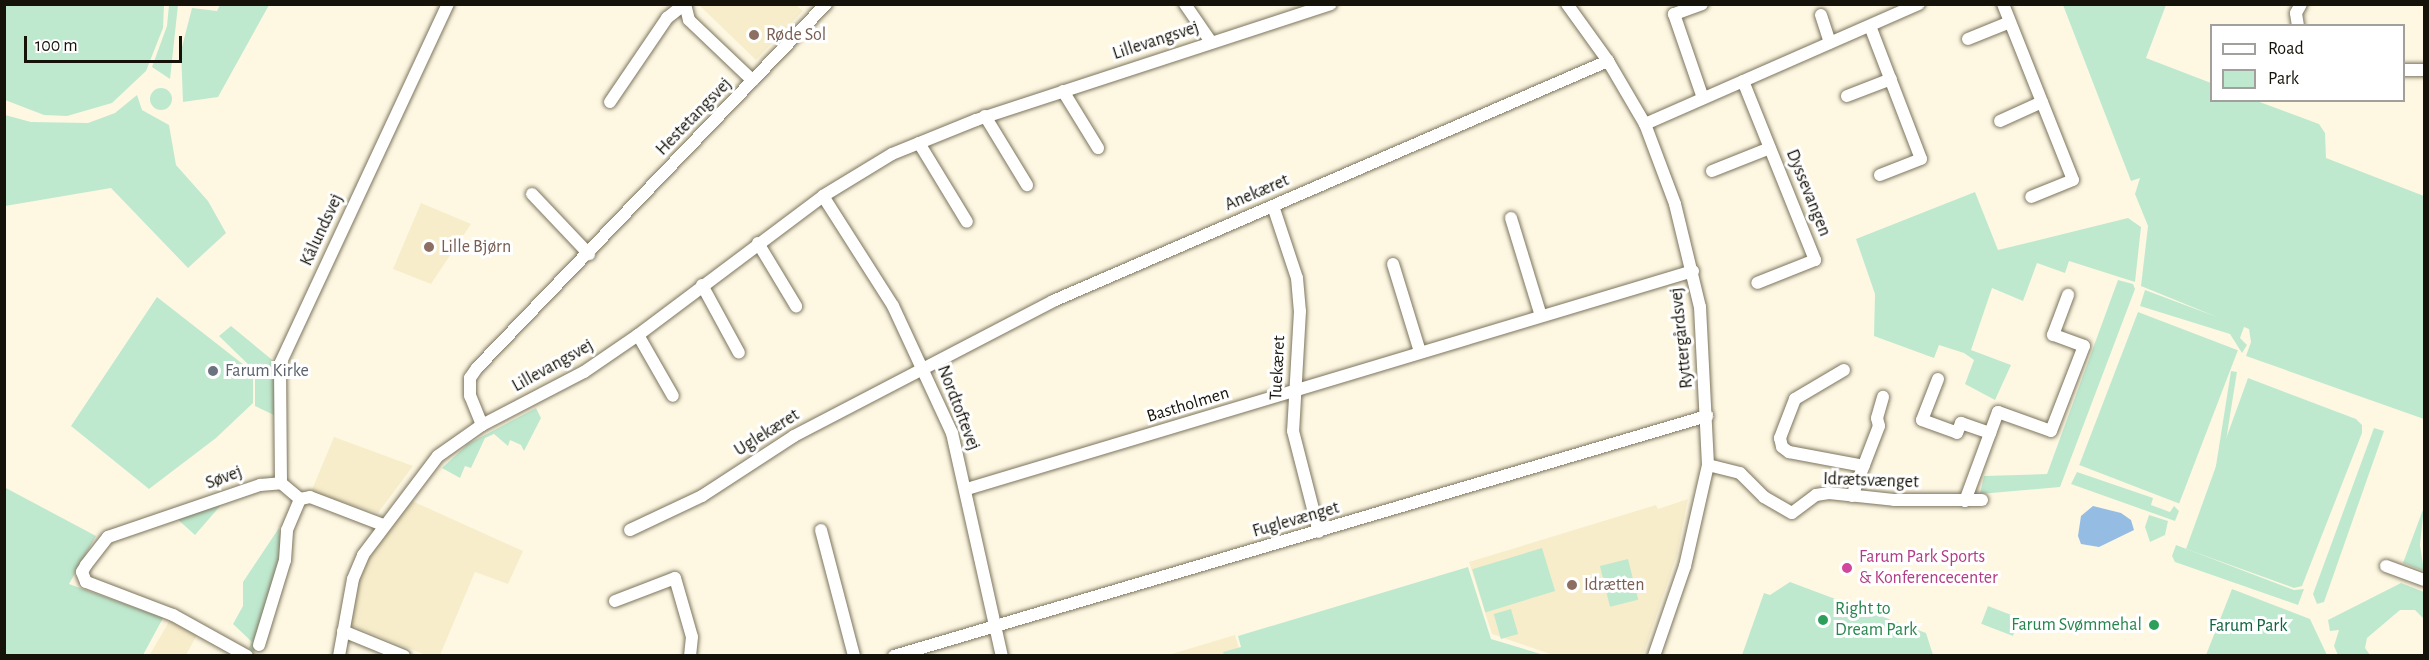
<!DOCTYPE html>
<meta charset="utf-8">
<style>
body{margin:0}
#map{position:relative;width:2429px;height:660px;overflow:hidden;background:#fef8e3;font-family:"Alegreya Sans",sans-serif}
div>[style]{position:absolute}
.built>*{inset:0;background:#f7edcb}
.green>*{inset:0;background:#bfe9cf;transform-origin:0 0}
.round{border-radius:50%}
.water>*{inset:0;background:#95bce2}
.roads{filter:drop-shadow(0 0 2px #7c745d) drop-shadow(0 0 2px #7c745d)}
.minor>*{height:12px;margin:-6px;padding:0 6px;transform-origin:6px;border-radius:6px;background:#fff}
.dots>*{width:16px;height:16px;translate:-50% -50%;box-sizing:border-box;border:3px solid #fff;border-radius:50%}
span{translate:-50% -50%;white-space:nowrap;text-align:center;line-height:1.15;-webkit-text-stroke:6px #fff;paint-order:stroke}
.education-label{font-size:18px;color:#785e54}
.left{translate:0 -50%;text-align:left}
.street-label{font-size:18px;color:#151209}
.worship-label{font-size:18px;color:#5b616d}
.hotel-label{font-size:18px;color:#b23c85}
.leisure-label{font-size:18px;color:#27864d}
.right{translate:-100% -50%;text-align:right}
.park-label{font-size:18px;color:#0f643e}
.frame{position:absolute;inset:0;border:6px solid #151209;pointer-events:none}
.legend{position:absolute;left:2210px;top:24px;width:195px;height:78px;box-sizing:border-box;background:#fff;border:2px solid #a1a09d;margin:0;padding:8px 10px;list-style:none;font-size:18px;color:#151209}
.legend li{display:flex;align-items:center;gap:12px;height:30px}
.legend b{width:30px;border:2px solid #a1a09d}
.scale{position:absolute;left:24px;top:36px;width:158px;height:27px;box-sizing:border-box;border:3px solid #151209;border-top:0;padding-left:8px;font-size:18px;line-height:21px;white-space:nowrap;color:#151209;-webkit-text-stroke:4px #fff;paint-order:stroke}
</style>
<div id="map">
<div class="built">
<div style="clip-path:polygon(699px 5px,796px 5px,803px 11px,756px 60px)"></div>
<div style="clip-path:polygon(421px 203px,471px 224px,431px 284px,393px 269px)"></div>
<div style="clip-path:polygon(334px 437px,413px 466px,378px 513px,311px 492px)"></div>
<div style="clip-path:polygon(1688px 499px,1677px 555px,1643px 655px,1553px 655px,1492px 634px,1469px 562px,1656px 505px,1658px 509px)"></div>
<div style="clip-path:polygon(412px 501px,523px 551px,508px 584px,475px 572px,440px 655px,426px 655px,350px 625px,358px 582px,371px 554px)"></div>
<div style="clip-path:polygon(170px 620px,198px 633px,186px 655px,149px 656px)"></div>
<div style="clip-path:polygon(1235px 635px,1241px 655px,1165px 656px)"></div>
</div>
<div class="green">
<div style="clip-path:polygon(4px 5px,164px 5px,163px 28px,146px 71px,112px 103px,67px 116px,44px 115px,5px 100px)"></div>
<div style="clip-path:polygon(169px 5px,178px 5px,170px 79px,152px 67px,167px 26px)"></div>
<div style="clip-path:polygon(220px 5px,269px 5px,218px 97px,183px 102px,181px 51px,192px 8px,217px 11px)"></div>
<div style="clip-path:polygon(2063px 5px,2166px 5px,2146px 58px,2211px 83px,2212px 100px,2257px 101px,2319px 124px,2325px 133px,2326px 158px,2424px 196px,2424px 419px,2246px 356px,2251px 342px,2249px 329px,2244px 327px,2240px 338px,2247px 345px,2242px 353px,2230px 334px,2140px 306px,2145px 290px,2217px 317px,2141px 286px,2148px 226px,2135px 194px,2140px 178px,2131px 181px)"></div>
<div class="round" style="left:150px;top:88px;width:22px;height:22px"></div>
<div style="clip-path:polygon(137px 95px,142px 110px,169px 125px,176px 165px,208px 201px,226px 233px,188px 268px,111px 188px,5px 206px,5px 115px,31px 122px,88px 123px,115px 113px)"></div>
<div style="clip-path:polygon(1975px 192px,1998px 250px,2128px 218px,2141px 227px,2135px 282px,2069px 261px,2065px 273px,2037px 263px,2023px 301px,1992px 288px,1971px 350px,2011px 365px,1995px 400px,1965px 384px,1974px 360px,1964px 353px,1939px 345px,1934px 358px,1874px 336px,1875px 294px,1856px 239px)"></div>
<div style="clip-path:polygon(2118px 280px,2133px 284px,2135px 289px,2060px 487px,1980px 494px,1984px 476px,2047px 474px)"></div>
<div style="clip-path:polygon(157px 297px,253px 372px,253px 403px,216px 438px,149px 489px,71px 426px)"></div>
<div style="left:2138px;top:312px;width:107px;height:164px;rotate:21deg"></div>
<div style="clip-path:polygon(231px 326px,276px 363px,276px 416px,255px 406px,255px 371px,219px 336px)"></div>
<div style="left:2231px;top:371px;width:6px;height:137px;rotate:9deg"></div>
<div style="clip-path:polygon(2248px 378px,2356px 419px,2362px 425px,2362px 433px,2302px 586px,2294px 588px,2186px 549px)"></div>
<div style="clip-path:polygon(536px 408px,541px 418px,524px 451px,521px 445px,510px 440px,508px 446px,494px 434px,485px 438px,471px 468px,465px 466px,460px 478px,442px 468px,468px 444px)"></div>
<div style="clip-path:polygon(2374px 428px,2384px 431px,2324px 602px,2317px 604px,2313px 594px)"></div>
<div style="clip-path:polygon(2077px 472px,2153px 498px,2151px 505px,2170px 512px,2174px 506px,2179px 511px,2175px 521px,2071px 484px)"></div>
<div style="clip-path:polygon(4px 487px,96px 536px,69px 584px,163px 618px,143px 655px,5px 655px)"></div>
<div style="clip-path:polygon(221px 505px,195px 535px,175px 517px)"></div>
<div style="clip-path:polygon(2424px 507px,2420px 545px,2424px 571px,2403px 563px)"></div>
<div style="clip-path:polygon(2149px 515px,2168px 521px,2165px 535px,2150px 542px,2145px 527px)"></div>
<div style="clip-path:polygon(279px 528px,282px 553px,254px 652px,249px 648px,252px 642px,233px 624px,243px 606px,243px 582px)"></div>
<div style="clip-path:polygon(2176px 545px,2294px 590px,2304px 589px,2298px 605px,2175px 562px,2172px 556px)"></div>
<div style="left:1542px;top:548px;width:45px;height:73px;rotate:73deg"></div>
<div style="left:1628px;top:559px;width:42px;height:29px;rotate:76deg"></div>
<div style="clip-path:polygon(1468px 567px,1491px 639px,1544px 655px,1224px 655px,1223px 652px,1241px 647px,1238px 636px)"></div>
<div style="clip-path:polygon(1790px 582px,1926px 633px,1933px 655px,1742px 655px,1764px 593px,1770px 595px)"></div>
<div style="clip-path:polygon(2401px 583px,2424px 592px,2424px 619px,2415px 610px,2400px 610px,2367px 638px,2365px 648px,2370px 655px,2338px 655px,2334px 646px,2339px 630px,2330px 631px,2328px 620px)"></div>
<div style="clip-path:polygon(2232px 589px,2310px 619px,2327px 655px,2206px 655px)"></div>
<div style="left:1988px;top:606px;width:34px;height:19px;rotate:21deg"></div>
<div style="left:1511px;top:609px;width:26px;height:18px;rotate:74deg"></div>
</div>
<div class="water">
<div style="clip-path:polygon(2093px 506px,2121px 513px,2131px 520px,2134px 530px,2099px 547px,2081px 544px,2078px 536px,2081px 516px)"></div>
</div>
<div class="roads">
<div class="minor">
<div style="left:685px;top:4px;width:16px;rotate:76deg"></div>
<div style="left:689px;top:20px;width:88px;rotate:43.6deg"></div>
<div style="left:1185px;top:4px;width:46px;rotate:55.6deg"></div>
<div style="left:1567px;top:4px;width:70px;rotate:54.3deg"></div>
<div style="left:1608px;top:61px;width:73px;rotate:59.6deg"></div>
<div style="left:1645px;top:124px;width:85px;rotate:69.4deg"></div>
<div style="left:1675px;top:204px;width:106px;rotate:76.4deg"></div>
<div style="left:1700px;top:307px;width:158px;rotate:87.1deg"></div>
<div style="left:1708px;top:465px;width:104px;rotate:102.8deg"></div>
<div style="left:1685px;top:566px;width:95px;rotate:109deg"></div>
<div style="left:1702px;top:4px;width:30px;rotate:160deg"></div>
<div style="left:1674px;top:14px;width:89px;rotate:71deg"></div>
<div style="left:2003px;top:4px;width:189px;rotate:68.3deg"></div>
<div style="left:2073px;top:180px;width:45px;rotate:158deg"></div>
<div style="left:1821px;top:15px;width:29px;rotate:72deg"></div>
<div style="left:1870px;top:26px;width:142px;rotate:69deg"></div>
<div style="left:1921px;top:159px;width:44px;rotate:158.7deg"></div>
<div style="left:2298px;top:26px;width:13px;rotate:-99deg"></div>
<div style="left:2296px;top:13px;width:10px;rotate:-61deg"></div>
<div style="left:1968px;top:39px;width:45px;rotate:-22deg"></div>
<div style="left:2404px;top:70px;width:20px"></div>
<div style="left:1743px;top:81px;width:193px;rotate:68.1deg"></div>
<div style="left:1815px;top:260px;width:62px;rotate:158.4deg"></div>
<div style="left:1063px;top:91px;width:67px;rotate:58.4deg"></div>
<div style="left:1847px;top:96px;width:47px;rotate:-21.1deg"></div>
<div style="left:610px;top:102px;width:102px;rotate:-55.8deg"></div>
<div style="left:667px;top:18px;width:23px;rotate:-38deg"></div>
<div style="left:985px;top:116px;width:81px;rotate:58.7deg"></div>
<div style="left:2000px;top:121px;width:46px;rotate:-24.3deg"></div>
<div style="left:1645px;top:124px;width:299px;rotate:-23.7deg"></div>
<div style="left:919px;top:143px;width:92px;rotate:58.7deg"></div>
<div style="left:1712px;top:171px;width:62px;rotate:-21.6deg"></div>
<div style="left:532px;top:194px;width:83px;rotate:46.5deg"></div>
<div style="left:823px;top:196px;width:130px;rotate:57.5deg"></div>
<div style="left:893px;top:306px;width:140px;rotate:65.1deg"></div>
<div style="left:952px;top:433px;width:229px;rotate:77.4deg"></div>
<div style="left:1273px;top:206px;width:76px;rotate:71.6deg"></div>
<div style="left:1297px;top:278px;width:33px;rotate:85deg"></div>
<div style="left:1300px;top:311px;width:120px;rotate:93.3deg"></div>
<div style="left:1293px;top:431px;width:104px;rotate:75.6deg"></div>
<div style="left:1511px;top:218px;width:102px;rotate:73deg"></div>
<div style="left:758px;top:243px;width:74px;rotate:58.9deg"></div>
<div style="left:1393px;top:264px;width:92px;rotate:72.9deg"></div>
<div style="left:702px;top:285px;width:77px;rotate:61.4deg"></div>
<div style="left:638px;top:335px;width:70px;rotate:60.2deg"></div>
<div style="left:1844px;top:370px;width:57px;rotate:149.4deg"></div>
<div style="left:1795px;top:399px;width:42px;rotate:111deg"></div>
<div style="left:1780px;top:438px;width:9px;rotate:77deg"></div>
<div style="left:1782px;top:447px;width:9px;rotate:36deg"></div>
<div style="left:1789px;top:452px;width:76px;rotate:10.6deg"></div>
<div style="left:1938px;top:379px;width:44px;rotate:111.3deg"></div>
<div style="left:1922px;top:420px;width:37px;rotate:20deg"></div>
<div style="left:1957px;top:433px;width:11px;rotate:-68deg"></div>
<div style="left:1961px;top:423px;width:31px;rotate:19deg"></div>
<div style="left:482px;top:425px;width:31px;rotate:-112deg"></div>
<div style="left:470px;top:396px;width:18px;rotate:-90deg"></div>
<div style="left:470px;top:378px;width:12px;rotate:-55deg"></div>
<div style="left:477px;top:368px;width:504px;rotate:-46.21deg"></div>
<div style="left:1708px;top:465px;width:33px;rotate:14deg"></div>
<div style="left:1740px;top:473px;width:34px;rotate:45deg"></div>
<div style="left:1764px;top:497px;width:32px;rotate:30deg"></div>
<div style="left:1792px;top:513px;width:30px;rotate:-37deg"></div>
<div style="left:1816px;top:495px;width:13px;rotate:-9deg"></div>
<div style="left:1829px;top:493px;width:65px;rotate:6.1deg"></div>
<div style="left:1894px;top:500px;width:88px"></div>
<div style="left:281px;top:483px;width:119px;rotate:-90.5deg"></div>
<div style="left:280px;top:364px;width:397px;rotate:-65deg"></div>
<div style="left:967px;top:489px;width:758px;rotate:-16.71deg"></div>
<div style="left:1852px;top:496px;width:75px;rotate:-68.9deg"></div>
<div style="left:1879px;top:426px;width:8px;rotate:-104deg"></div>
<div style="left:1877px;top:418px;width:22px;rotate:-74deg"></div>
<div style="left:1965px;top:501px;width:95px;rotate:-69.7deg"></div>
<div style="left:1998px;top:412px;width:56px;rotate:19.7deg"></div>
<div style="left:2051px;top:431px;width:91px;rotate:-68.8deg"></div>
<div style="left:2084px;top:346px;width:33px;rotate:-160deg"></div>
<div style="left:2053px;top:335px;width:43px;rotate:-69.4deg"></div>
<div style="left:630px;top:530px;width:80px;rotate:-25.3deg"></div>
<div style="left:702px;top:496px;width:110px;rotate:-33.1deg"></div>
<div style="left:794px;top:436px;width:292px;rotate:-27.5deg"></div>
<div style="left:1053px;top:301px;width:605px;rotate:-23.39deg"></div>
<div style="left:821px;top:530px;width:130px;rotate:75.3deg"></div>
<div style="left:2386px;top:566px;width:40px;rotate:20.2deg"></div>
<div style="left:615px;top:601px;width:64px;rotate:-21deg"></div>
<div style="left:675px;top:578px;width:61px;rotate:73.9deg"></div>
<div style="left:692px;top:637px;width:19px;rotate:96deg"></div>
<div style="left:343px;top:631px;width:66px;rotate:22.3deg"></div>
<div style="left:259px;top:645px;width:89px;rotate:-73deg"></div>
<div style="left:285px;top:560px;width:30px;rotate:-86deg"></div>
<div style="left:287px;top:530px;width:34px;rotate:-67deg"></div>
<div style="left:247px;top:656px;width:85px;rotate:-151deg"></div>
<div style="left:173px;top:615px;width:93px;rotate:-159.2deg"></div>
<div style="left:86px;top:582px;width:11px;rotate:-112deg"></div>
<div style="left:82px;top:572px;width:8px;rotate:-60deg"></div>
<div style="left:86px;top:565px;width:36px;rotate:-52deg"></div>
<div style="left:108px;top:537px;width:161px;rotate:-18.9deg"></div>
<div style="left:260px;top:485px;width:21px;rotate:-5deg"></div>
<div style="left:281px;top:483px;width:25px;rotate:40deg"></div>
<div style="left:300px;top:499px;width:10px;rotate:-11deg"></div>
<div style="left:310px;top:497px;width:78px;rotate:21deg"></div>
<div style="left:339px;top:656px;width:78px;rotate:-79.7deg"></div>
<div style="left:353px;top:579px;width:26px;rotate:-67deg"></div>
<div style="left:363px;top:555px;width:124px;rotate:-52.9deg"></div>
<div style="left:438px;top:456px;width:54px;rotate:-35.2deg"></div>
<div style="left:482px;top:425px;width:115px;rotate:-27.5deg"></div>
<div style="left:584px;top:372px;width:65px;rotate:-34.4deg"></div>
<div style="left:638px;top:335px;width:231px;rotate:-36.9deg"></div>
<div style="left:823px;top:196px;width:81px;rotate:-31.3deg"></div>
<div style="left:892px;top:154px;width:91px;rotate:-22deg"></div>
<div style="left:976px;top:120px;width:373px;rotate:-18.1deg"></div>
<div style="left:894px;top:656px;width:848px;rotate:-16.45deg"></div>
</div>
</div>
<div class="dots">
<div style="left:754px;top:35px;background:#8d6e63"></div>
<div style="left:429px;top:247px;background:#8d6e63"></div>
<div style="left:213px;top:371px;background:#6b7280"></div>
<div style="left:1847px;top:568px;background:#d1479c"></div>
<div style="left:1572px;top:585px;background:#8d6e63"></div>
<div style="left:1823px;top:620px;background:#2e9e5b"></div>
<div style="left:2154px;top:625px;background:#2e9e5b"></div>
</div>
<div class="education-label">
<span class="left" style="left:766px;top:35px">Røde Sol</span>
<span class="left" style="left:441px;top:247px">Lille Bjørn</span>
<span class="left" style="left:1584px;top:585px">Idrætten</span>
</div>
<div class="street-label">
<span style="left:1156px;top:41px;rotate:-18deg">Lillevangsvej</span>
<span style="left:694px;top:117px;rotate:-46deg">Hestetangsvej</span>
<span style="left:1257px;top:193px;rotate:-23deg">Anekæret</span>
<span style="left:1808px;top:193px;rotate:68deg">Dyssevangen</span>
<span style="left:322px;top:230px;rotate:-65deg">Kålundsvej</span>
<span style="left:1682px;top:338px;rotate:-96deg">Ryttergårdsvej</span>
<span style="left:553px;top:366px;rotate:-29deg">Lillevangsvej</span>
<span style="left:1278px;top:368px;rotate:-87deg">Tuekæret</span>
<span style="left:1188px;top:405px;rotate:-17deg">Bastholmen</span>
<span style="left:958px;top:408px;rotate:69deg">Nordtoftevej</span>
<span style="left:767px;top:433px;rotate:-32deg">Uglekæret</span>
<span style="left:224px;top:478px;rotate:-20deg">Søvej</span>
<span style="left:1871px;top:481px;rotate:2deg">Idrætsvænget</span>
<span style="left:1296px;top:520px;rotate:-16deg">Fuglevænget</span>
</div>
<div class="worship-label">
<span class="left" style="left:225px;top:371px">Farum Kirke</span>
</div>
<div class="hotel-label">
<span class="left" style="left:1859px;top:568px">Farum Park Sports<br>&amp; Konferencecenter</span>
</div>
<div class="leisure-label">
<span class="left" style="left:1835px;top:620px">Right to<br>Dream Park</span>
<span class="right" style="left:2142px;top:625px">Farum Svømmehal</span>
</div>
<div class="park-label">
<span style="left:2248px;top:626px">Farum Park</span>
</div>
<div class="frame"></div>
<ul class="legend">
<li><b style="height:8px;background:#fff"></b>Road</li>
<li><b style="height:16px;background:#bfe9cf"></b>Park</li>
</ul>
<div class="scale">100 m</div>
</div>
